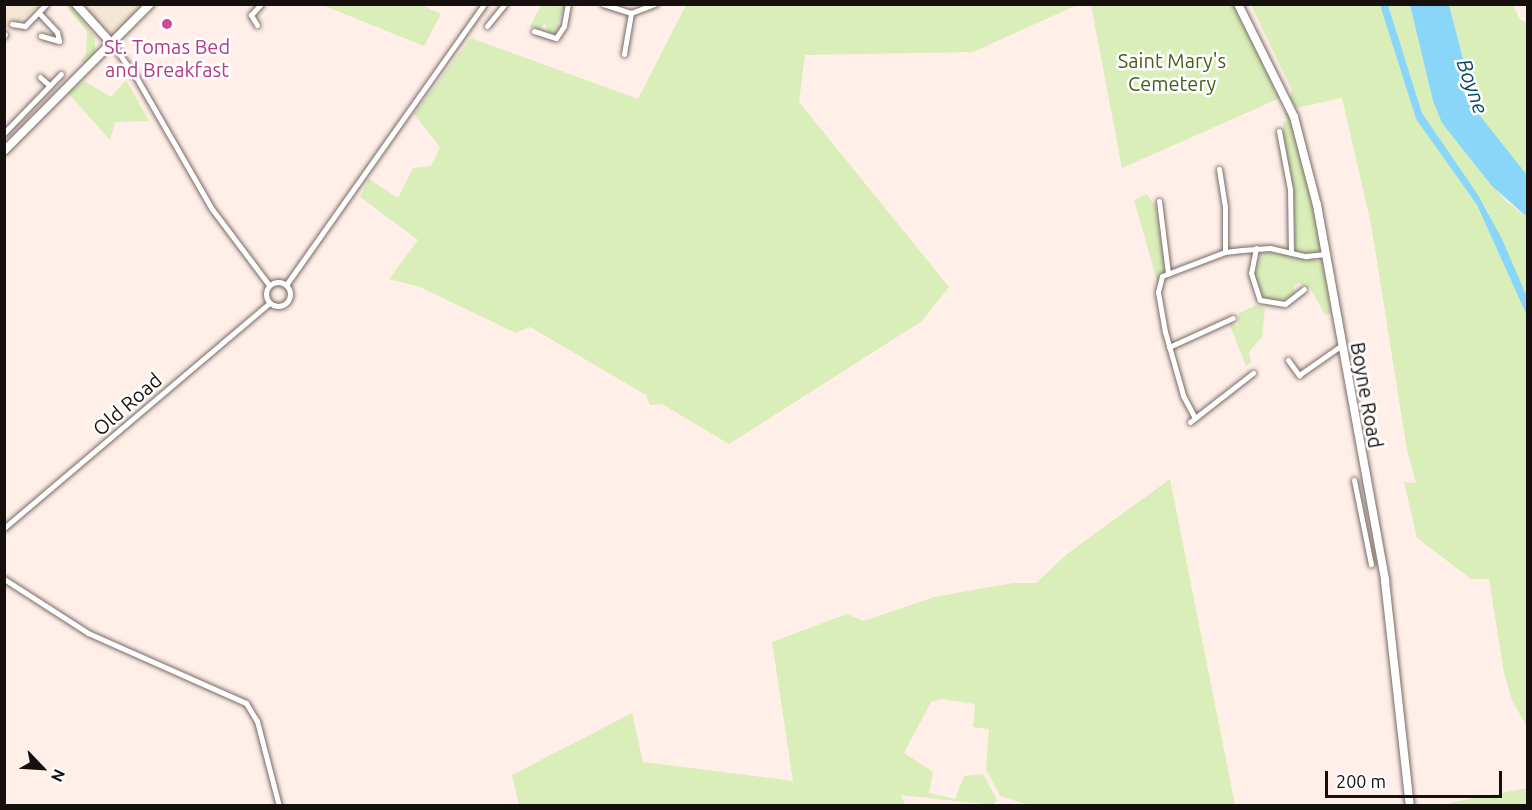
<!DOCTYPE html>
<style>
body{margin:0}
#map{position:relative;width:1532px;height:810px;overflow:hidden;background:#ffefe8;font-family:Ubuntu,sans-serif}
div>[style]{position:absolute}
.commercial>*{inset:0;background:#f4e7d3}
.green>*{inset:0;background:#d9eeb9}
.water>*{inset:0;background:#89d6f8}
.roads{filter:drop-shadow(0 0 2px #786a65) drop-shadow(0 0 2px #786a65)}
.street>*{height:5px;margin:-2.5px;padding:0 2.5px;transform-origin:2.5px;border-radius:2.5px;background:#fff}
.street>.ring{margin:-2.5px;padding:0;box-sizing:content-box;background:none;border:5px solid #fff;border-radius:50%}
.secondary>*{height:8px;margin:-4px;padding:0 4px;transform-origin:4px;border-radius:4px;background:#fff}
.dots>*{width:16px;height:16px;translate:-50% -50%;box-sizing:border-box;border:3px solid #fff;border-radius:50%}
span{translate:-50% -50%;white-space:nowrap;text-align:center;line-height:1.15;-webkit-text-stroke:5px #fff;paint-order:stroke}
.hotel-label{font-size:20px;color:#b23c85}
.park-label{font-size:20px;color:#485d1a}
.street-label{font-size:20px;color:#15100e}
.water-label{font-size:21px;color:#064a61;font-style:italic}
.frame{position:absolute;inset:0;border:6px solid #15100e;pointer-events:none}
.north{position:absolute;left:12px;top:738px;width:60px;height:60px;-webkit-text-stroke:4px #fff;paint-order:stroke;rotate:115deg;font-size:16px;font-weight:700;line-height:24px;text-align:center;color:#15100e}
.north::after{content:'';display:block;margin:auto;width:21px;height:27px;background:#15100e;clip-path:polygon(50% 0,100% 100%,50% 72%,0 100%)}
.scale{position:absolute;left:1325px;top:771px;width:177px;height:27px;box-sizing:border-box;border:3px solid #15100e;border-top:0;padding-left:8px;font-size:18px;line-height:21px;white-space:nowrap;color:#15100e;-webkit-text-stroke:4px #fff;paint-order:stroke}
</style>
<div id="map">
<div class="commercial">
<div style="clip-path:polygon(5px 5px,39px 5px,9px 30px,5px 28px)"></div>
<div style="clip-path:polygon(93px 5px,146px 5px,117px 33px,107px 32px,87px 12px)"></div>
</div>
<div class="green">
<div style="clip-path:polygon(65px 5px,71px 5px,95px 37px,95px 56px,86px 65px,81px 61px,86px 53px,87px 31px)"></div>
<div style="clip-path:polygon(322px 5px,422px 5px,441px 14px,424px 46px)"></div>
<div style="clip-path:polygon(541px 5px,565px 5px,557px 25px,562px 27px,556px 35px,548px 32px,545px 23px,540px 29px,530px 27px)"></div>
<div style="clip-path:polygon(686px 5px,1075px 6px,973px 52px,805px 55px,799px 102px,949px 287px,922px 321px,729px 444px,662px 404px,650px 405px,646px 395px,530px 327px,516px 333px,420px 287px,389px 279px,418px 240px,360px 197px,369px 179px,398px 198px,413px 168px,431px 166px,440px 147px,414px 114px,471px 38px,638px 99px)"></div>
<div style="clip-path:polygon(1091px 5px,1234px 5px,1282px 97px,1122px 168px)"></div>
<div style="clip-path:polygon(1251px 5px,1380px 5px,1416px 119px,1477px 205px,1527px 316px,1527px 727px,1512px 700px,1504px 673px,1489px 579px,1471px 579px,1417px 538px,1404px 482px,1416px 483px,1407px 450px,1371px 224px,1342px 98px,1296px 108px,1290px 97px,1292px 90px)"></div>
<div style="clip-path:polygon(1388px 5px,1410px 5px,1433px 101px,1442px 123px,1506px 201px,1527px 217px,1527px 297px,1488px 212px,1422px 113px)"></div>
<div style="clip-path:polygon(1449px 5px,1513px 5px,1520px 20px,1527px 22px,1527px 175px,1477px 112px)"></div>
<div style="clip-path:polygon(126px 80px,149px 121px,115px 122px,110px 140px,68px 93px,84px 81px,111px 97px)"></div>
<div style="clip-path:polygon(1288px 111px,1302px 148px,1321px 247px,1316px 253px,1299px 253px,1295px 249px,1294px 204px,1283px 136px,1283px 122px,1287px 121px,1284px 113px)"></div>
<div style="clip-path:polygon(1147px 194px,1156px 208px,1166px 273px,1157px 281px,1134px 200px)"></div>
<div style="clip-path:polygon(1262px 251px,1324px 262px,1331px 313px,1325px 315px,1310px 288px,1299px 283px,1294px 286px,1294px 294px,1285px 299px,1265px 301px,1254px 275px)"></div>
<div style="clip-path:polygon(1257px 305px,1265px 309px,1262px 337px,1249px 352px,1251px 362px,1246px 366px,1229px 323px,1238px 326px,1239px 313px)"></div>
<div style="clip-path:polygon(1170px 479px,1235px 805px,1032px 806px,1000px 796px,986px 769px,989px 729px,973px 727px,975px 704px,942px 699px,931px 702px,904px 753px,933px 772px,929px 793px,955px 799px,964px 776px,983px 774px,997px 800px,993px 805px,901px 795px,905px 805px,519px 805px,512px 775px,632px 713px,643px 762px,793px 781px,772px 642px,847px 614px,864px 621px,934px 597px,1013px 583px,1036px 583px,1067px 554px)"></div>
<div style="clip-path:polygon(1527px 788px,1527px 805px,1449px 805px,1449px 803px)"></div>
</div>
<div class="water">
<div style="clip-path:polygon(1380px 5px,1388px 5px,1422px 113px,1478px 195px,1502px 239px,1527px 297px,1527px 316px,1477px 205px,1416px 119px)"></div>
<div style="clip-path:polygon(1410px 5px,1449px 5px,1477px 112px,1527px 175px,1527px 217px,1492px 186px,1442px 123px,1433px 101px)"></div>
</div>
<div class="roads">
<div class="street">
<div style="left:603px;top:4px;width:29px;rotate:18deg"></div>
<div style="left:631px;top:13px;width:26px;rotate:-21deg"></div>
<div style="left:40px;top:14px;width:25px;rotate:47deg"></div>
<div style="left:57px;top:32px;width:9px;rotate:77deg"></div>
<div style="left:59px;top:41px;width:19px;rotate:-164deg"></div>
<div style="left:12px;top:24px;width:13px;rotate:9deg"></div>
<div style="left:25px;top:26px;width:30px;rotate:-46deg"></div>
<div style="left:257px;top:25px;width:12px;rotate:-121deg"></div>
<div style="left:251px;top:15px;width:15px;rotate:-48deg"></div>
<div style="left:487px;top:26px;width:28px;rotate:-51deg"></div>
<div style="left:534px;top:31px;width:23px;rotate:18deg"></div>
<div style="left:556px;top:38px;width:14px;rotate:-56deg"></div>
<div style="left:564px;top:26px;width:22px;rotate:-80deg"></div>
<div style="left:4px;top:36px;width:2px;rotate:-63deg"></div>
<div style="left:112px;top:44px;width:41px;rotate:54deg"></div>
<div style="left:136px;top:77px;width:152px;rotate:60.1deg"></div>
<div style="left:212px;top:209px;width:95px;rotate:53.1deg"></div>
<div style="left:624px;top:54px;width:42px;rotate:-80.3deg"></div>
<div style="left:40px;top:77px;width:13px;rotate:42deg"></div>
<div style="left:1279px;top:131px;width:59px;rotate:79.3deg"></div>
<div style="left:1290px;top:189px;width:64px;rotate:89.1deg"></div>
<div style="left:4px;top:133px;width:82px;rotate:-46deg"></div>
<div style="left:1219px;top:169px;width:37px;rotate:81deg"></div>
<div style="left:1225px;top:206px;width:46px;rotate:90deg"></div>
<div style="left:1159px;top:201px;width:73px;rotate:82.9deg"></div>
<div style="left:1256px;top:248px;width:25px;rotate:101deg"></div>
<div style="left:1251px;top:273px;width:28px;rotate:72deg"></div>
<div style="left:1260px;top:300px;width:25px;rotate:9deg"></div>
<div style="left:1285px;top:304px;width:24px;rotate:-38deg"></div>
<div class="ring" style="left:266px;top:282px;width:19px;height:19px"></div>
<div style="left:286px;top:285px;width:344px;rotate:-54.8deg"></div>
<div style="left:1169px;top:347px;width:70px;rotate:-24.4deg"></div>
<div style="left:1288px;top:360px;width:19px;rotate:54deg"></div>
<div style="left:1299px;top:375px;width:52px;rotate:-34.9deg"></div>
<div style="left:1195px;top:418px;width:26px;rotate:-118deg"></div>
<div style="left:1183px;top:395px;width:66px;rotate:-105.9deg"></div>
<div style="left:1165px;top:332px;width:41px;rotate:-99.9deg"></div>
<div style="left:1158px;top:292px;width:16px;rotate:-76deg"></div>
<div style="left:1162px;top:276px;width:67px;rotate:-20.9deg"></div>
<div style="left:1225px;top:252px;width:17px;rotate:-7deg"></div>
<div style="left:1242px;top:250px;width:28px;rotate:-4deg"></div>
<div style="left:1270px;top:248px;width:37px;rotate:13deg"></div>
<div style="left:1306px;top:256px;width:20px;rotate:-6deg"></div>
<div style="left:1190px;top:422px;width:80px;rotate:-37.9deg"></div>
<div style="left:1354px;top:480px;width:86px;rotate:78.6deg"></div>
<div style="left:4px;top:528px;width:348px;rotate:-40.3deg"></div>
<div style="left:4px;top:579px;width:100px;rotate:32.7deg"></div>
<div style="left:88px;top:633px;width:173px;rotate:23.9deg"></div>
<div style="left:246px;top:703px;width:21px;rotate:59deg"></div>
<div style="left:257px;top:721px;width:88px;rotate:75.5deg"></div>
</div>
<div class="secondary">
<div style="left:76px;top:4px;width:54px;rotate:48deg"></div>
<div style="left:1238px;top:4px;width:126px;rotate:63.6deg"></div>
<div style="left:1294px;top:117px;width:91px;rotate:75.4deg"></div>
<div style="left:1317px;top:205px;width:382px;rotate:79.7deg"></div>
<div style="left:1385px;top:581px;width:226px;rotate:83.7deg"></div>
<div style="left:4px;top:151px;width:207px;rotate:-45.2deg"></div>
</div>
</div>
<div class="dots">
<div style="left:167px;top:24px;background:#d1479c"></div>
</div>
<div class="hotel-label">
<span style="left:167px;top:58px">St. Tomas Bed<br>and Breakfast</span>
</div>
<div class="park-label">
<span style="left:1172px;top:72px">Saint Mary's<br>Cemetery</span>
</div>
<div class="street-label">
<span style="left:1367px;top:395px;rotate:80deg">Boyne Road</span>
<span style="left:127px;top:404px;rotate:-41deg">Old Road</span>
</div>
<div class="water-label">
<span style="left:1473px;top:86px;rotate:71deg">Boyne</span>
</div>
<div class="frame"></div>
<div class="north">N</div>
<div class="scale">200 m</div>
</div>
